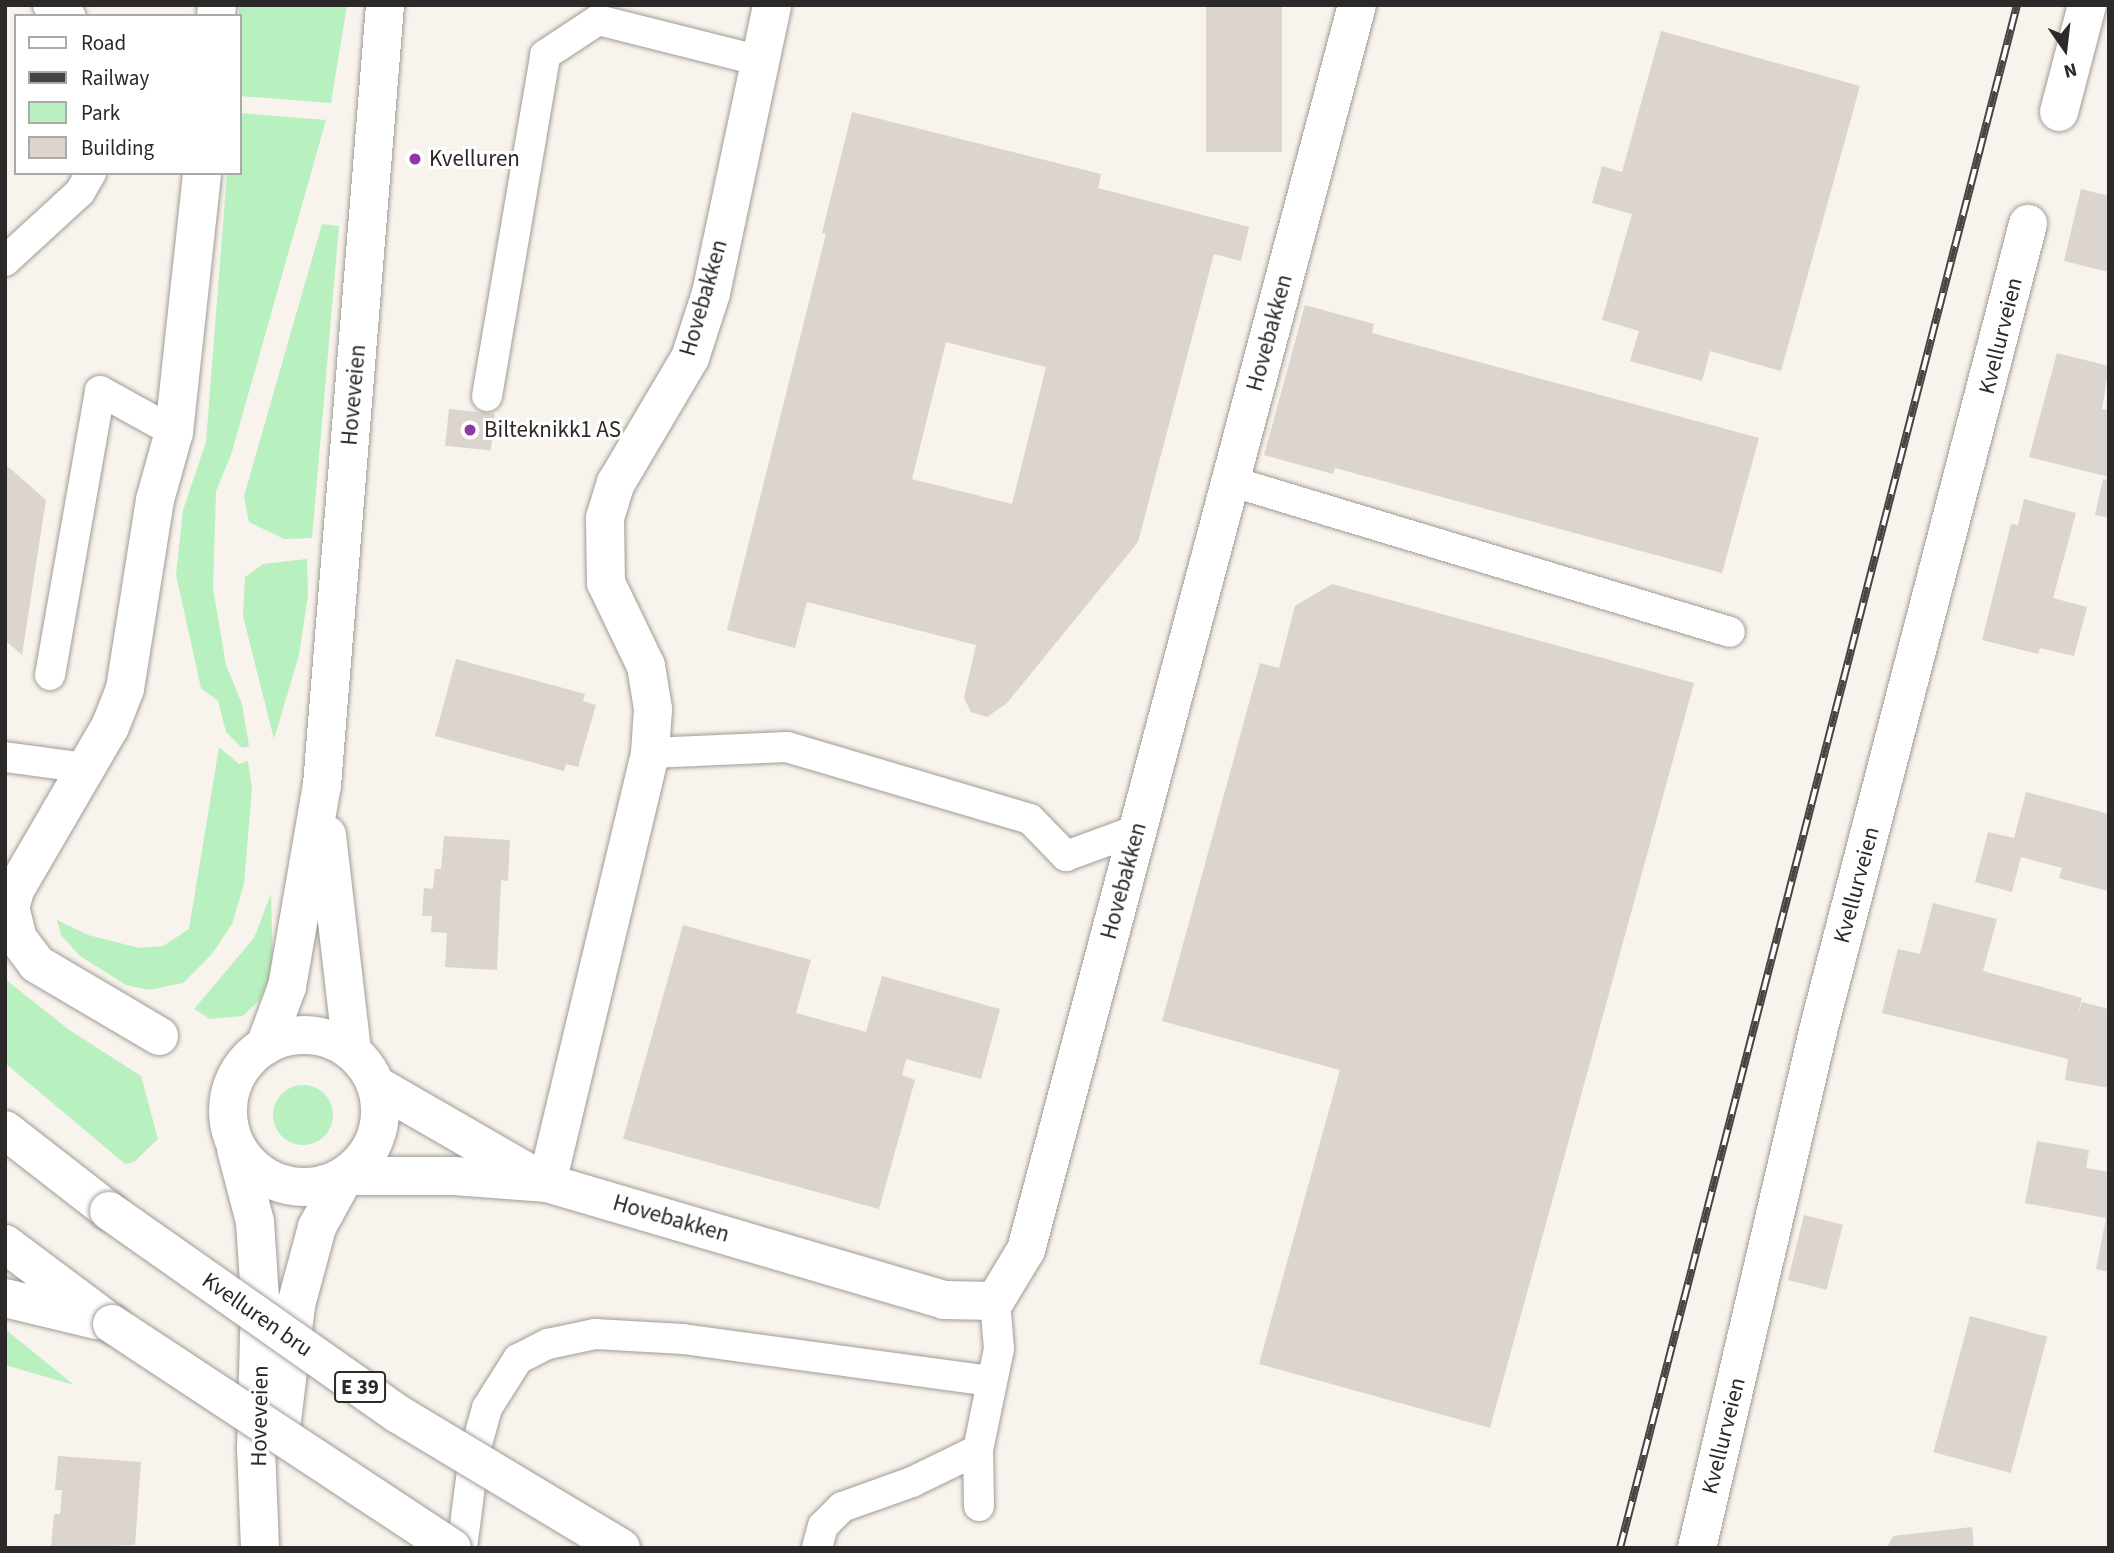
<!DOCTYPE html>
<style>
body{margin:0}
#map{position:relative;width:2114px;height:1553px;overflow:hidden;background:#f8f3ec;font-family:"Source Sans 3",sans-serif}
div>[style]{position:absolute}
.green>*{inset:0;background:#b8f0bf}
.round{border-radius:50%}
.building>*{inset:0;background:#dbd4cf;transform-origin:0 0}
.roads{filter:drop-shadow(0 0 2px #a09b95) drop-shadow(0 0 2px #a09b95)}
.lane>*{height:30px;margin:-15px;padding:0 15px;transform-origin:15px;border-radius:15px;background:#fff}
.street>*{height:38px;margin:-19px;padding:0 19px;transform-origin:19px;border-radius:19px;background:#fff}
.secondary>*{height:38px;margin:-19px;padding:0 19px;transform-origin:19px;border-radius:19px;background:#fff}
.secondary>.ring{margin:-19px;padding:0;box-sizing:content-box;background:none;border:38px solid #fff;border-radius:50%}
.highway>*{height:38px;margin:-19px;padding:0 19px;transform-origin:19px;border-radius:19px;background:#fff}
.rail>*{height:8px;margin-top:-4px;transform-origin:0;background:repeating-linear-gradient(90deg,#fff 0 16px,#474542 0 32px);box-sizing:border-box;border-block:2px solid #474542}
.bridges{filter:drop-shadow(0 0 2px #a09b95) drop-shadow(0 0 2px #a09b95)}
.highway-bridge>*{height:38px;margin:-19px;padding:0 19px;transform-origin:19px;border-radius:19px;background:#fff}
.dots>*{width:19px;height:19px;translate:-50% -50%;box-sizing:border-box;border:4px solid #fff;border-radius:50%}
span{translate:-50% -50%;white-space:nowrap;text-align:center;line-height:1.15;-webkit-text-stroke:6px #fff;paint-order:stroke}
.shield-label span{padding:2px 5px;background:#fff;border:2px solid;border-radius:5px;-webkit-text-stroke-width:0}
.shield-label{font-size:21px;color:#2c2a28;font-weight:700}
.poi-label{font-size:23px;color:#2c2a28}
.left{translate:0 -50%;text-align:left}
.street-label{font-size:23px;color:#2c2a28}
.frame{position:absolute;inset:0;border:7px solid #2c2a28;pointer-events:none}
.legend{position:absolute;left:14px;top:14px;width:228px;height:161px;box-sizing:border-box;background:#fff;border:2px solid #abaaa9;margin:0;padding:9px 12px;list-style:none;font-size:21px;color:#2c2a28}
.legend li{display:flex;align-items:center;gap:14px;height:35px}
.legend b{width:35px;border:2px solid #abaaa9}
.north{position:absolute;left:2030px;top:14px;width:70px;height:70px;-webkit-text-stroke:5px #fff;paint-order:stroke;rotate:166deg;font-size:19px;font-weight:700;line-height:28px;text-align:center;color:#2c2a28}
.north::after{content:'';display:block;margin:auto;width:24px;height:32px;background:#2c2a28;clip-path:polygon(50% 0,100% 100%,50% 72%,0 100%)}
</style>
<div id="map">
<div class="green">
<div style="clip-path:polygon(239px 5px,347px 5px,331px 103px,240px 96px)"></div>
<div style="clip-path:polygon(240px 113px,326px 120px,231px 455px,216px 491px,213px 588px,226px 665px,242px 704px,249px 746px,242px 748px,226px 732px,218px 701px,201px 688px,176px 575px,183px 510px,206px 442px,227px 173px,240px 173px)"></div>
<div style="clip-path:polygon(322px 224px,339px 226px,312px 538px,284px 539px,249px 522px,244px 496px)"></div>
<div style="clip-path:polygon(307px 559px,308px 595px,299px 655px,274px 739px,243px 616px,245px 577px,263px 564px)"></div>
<div style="clip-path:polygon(219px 747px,239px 764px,248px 761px,252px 789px,244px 884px,232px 924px,212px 954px,183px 983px,149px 990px,126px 985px,80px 956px,61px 935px,57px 920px,88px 935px,139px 948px,163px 946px,189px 929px)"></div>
<div style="clip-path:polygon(271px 894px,273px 970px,260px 999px,243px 1016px,210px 1019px,194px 1009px,254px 938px)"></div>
<div style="clip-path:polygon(5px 979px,68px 1029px,141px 1076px,158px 1139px,134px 1162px,125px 1164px,5px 1063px)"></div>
<div class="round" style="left:273px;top:1085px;width:60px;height:60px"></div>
<div style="clip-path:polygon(5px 1329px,74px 1385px,5px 1365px)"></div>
</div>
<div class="building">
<div style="left:1206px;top:5px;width:76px;height:147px"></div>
<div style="clip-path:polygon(1661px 31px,1860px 86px,1781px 371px,1710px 351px,1702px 381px,1630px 361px,1639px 331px,1602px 320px,1632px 214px,1592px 203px,1602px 166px,1622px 172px)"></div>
<div style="clip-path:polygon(evenodd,852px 112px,1101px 174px,1098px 188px,1249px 227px,1241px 261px,1214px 254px,1138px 542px,1007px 703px,987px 717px,971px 712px,964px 698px,976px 645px,807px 602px,795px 648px,727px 630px,826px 234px,822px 233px,852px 112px,946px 342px,1046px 367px,1012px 504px,912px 479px,946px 342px)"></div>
<div style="clip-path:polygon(2081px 189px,2109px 196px,2109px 272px,2064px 261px)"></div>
<div style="clip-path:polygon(1305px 305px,1374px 324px,1372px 333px,1759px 438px,1722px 573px,1335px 468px,1333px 474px,1264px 455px)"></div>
<div style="clip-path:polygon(2057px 353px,2109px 366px,2102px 409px,2109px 410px,2109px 477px,2029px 457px)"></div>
<div style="left:449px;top:409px;width:46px;height:37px;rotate:6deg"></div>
<div style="clip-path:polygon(5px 464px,46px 500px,22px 655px,5px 640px)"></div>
<div style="clip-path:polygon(2103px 479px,2109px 480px,2109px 518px,2095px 515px)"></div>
<div style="clip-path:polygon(2024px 499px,2076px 513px,2053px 598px,2087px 607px,2074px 656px,2040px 648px,2038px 654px,1982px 640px,2011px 524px,2018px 525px)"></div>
<div style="clip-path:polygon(1332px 584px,1694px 683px,1490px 1428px,1259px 1364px,1340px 1070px,1162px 1021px,1260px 663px,1279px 668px,1295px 606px)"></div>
<div style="clip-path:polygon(456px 659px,585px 694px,583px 701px,596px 705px,578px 767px,566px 764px,564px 771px,435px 736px)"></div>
<div style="clip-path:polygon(2026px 792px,2109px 814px,2108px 891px,2059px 878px,2062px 868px,2021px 857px,2012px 892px,1975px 882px,1988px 832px,2014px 838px)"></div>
<div style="clip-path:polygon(444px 836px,510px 840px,508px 881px,501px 880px,497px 970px,445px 967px,447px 933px,431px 932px,432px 916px,422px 916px,424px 888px,433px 889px,435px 869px,441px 869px)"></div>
<div style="clip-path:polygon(1933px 903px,1997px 919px,1983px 971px,2082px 998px,2077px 1018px,2082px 1002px,2109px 1009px,2109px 1088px,2065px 1080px,2068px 1059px,1882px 1013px,1898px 949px,1920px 954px)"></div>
<div style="clip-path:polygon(683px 925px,811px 960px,796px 1013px,866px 1032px,882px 976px,1000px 1009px,981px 1079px,906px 1059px,902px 1075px,915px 1080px,879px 1209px,623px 1139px)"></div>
<div style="clip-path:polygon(2037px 1141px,2089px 1150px,2086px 1168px,2109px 1172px,2109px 1272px,2096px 1269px,2106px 1218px,2025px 1203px)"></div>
<div style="left:1804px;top:1215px;width:40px;height:67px;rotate:14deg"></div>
<div style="left:1970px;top:1316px;width:80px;height:141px;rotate:15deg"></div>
<div style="clip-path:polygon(58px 1456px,141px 1462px,135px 1545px,51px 1548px,54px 1514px,60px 1514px,62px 1490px,55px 1490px)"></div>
<div style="clip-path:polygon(1972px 1527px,1974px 1548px,1887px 1548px,1893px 1536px)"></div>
</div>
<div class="roads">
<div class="lane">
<div style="left:48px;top:5px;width:25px;rotate:26deg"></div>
<div style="left:5px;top:261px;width:102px;rotate:-42.6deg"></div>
<div style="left:80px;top:192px;width:22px;rotate:-60deg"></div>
<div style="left:487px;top:396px;width:346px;rotate:-80.3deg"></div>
<div style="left:545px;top:55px;width:64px;rotate:-33.4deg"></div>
<div style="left:598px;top:20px;width:164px;rotate:14.1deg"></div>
<div style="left:1230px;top:481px;width:522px;rotate:16.8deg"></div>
<div style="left:50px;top:675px;width:288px;rotate:-80deg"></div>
<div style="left:100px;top:391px;width:85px;rotate:29deg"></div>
<div style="left:650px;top:753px;width:137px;rotate:-2.5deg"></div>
<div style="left:787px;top:747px;width:253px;rotate:16.5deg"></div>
<div style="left:1030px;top:819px;width:52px;rotate:45.8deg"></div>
<div style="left:1066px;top:856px;width:76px;rotate:-20.1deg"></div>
<div style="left:5px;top:757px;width:82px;rotate:7.7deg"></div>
<div style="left:979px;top:1506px;width:56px;rotate:-91deg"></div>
<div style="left:978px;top:1450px;width:103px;rotate:-78.3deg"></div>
<div style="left:999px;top:1349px;width:48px;rotate:-94.8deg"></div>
<div style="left:462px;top:1548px;width:94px;rotate:-82.6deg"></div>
<div style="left:474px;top:1455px;width:49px;rotate:-74.5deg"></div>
<div style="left:487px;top:1408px;width:58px;rotate:-57.7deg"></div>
<div style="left:518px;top:1359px;width:34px;rotate:-27deg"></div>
<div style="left:548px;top:1344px;width:48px;rotate:-12deg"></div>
<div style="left:595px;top:1334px;width:88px;rotate:3.3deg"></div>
<div style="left:683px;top:1339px;width:309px;rotate:7.8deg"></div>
<div style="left:817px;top:1548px;width:23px;rotate:-75deg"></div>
<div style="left:823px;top:1526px;width:27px;rotate:-45deg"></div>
<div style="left:842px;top:1507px;width:74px;rotate:-19.7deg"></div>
<div style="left:912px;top:1482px;width:73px;rotate:-25.9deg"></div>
</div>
<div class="street">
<div style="left:216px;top:16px;width:11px;rotate:-85deg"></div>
<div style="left:2059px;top:112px;width:111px;rotate:-75.3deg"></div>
<div style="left:159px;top:1036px;width:142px;rotate:-149.5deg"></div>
<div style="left:37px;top:964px;width:31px;rotate:-127deg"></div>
<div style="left:18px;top:939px;width:32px;rotate:-104deg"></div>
<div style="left:10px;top:908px;width:19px;rotate:-74deg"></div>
<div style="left:15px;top:890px;width:189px;rotate:-59.8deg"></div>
<div style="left:110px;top:727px;width:41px;rotate:-68.5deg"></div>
<div style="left:125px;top:689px;width:191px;rotate:-81deg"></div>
<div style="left:155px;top:500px;width:71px;rotate:-74.4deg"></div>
<div style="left:174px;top:432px;width:261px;rotate:-83.8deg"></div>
<div style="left:376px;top:1085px;width:188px;rotate:30deg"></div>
<div style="left:345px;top:1176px;width:109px"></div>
<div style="left:454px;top:1176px;width:93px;rotate:4.3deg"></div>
<div style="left:547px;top:1183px;width:414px;rotate:16.4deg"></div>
<div style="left:944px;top:1300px;width:51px;rotate:1.1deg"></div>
<div style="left:995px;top:1301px;width:60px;rotate:-58.7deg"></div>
<div style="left:1026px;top:1250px;width:1288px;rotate:-75.11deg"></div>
<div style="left:547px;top:1183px;width:442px;rotate:-76.5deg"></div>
<div style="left:650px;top:753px;width:44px;rotate:-86.1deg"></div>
<div style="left:653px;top:709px;width:44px;rotate:-99.2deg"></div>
<div style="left:646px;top:666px;width:92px;rotate:-115.7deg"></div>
<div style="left:606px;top:583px;width:65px;rotate:-90.9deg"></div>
<div style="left:605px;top:518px;width:37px;rotate:-73deg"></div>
<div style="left:616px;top:483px;width:145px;rotate:-59.4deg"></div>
<div style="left:690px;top:358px;width:68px;rotate:-72.1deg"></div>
<div style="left:711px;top:293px;width:294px;rotate:-78deg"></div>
<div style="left:1697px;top:1548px;width:535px;rotate:-76.82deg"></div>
<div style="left:1819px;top:1027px;width:830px;rotate:-75.41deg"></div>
</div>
<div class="secondary">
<div style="left:327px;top:835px;width:218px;rotate:83.4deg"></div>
<div class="ring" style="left:228px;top:1035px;width:114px;height:114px"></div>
<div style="left:265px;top:1046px;width:63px;rotate:-69.6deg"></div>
<div style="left:287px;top:987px;width:205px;rotate:-80.2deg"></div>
<div style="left:322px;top:785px;width:783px;rotate:-85.38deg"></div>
<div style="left:236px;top:1149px;width:75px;rotate:75.4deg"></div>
<div style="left:255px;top:1222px;width:76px;rotate:86.2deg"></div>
<div style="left:260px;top:1298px;width:150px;rotate:91.5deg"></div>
<div style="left:256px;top:1448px;width:100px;rotate:87.7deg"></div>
<div style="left:282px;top:1421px;width:117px;rotate:-83.1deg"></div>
<div style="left:296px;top:1305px;width:81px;rotate:-74.9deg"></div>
<div style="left:317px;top:1227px;width:58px;rotate:-61.2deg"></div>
</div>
<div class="highway">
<div style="left:5px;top:1130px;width:132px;rotate:37.9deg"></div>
<div style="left:5px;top:1244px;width:134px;rotate:36.8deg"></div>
<div style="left:5px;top:1298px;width:94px;rotate:13.6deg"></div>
</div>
</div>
<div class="rail">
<div style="left:1620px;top:1548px;width:1593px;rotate:-75.57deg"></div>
</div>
<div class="bridges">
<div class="highway-bridge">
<div style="left:109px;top:1211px;width:353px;rotate:35.1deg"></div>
<div style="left:398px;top:1414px;width:260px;rotate:31deg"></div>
<div style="left:112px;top:1324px;width:407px;rotate:33.4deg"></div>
</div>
</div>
<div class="dots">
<div style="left:415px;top:159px;background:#8f38a5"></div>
<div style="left:470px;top:430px;background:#8f38a5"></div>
</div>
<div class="shield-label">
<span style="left:360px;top:1387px">E 39</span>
</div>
<div class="poi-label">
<span class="left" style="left:429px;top:159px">Kvelluren</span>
<span class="left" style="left:484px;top:430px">Bilteknikk1 AS</span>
</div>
<div class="street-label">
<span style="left:704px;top:298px;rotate:-74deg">Hovebakken</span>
<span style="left:1270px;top:333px;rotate:-75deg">Hovebakken</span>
<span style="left:2001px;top:336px;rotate:-76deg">Kvellurveien</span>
<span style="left:354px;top:395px;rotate:-85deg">Hoveveien</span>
<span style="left:1124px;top:881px;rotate:-75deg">Hovebakken</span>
<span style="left:1857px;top:885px;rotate:-75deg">Kvellurveien</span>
<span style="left:671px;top:1219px;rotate:16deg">Hovebakken</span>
<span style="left:257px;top:1315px;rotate:35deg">Kvelluren bru</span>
<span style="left:260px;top:1416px;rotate:-89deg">Hoveveien</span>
<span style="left:1724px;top:1436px;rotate:-76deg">Kvellurveien</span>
</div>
<div class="frame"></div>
<ul class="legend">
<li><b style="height:9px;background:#fff"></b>Road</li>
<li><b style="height:9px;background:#474542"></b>Railway</li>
<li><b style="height:19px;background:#b8f0bf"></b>Park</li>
<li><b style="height:19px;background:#dbd4cf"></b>Building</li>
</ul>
<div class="north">N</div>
</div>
